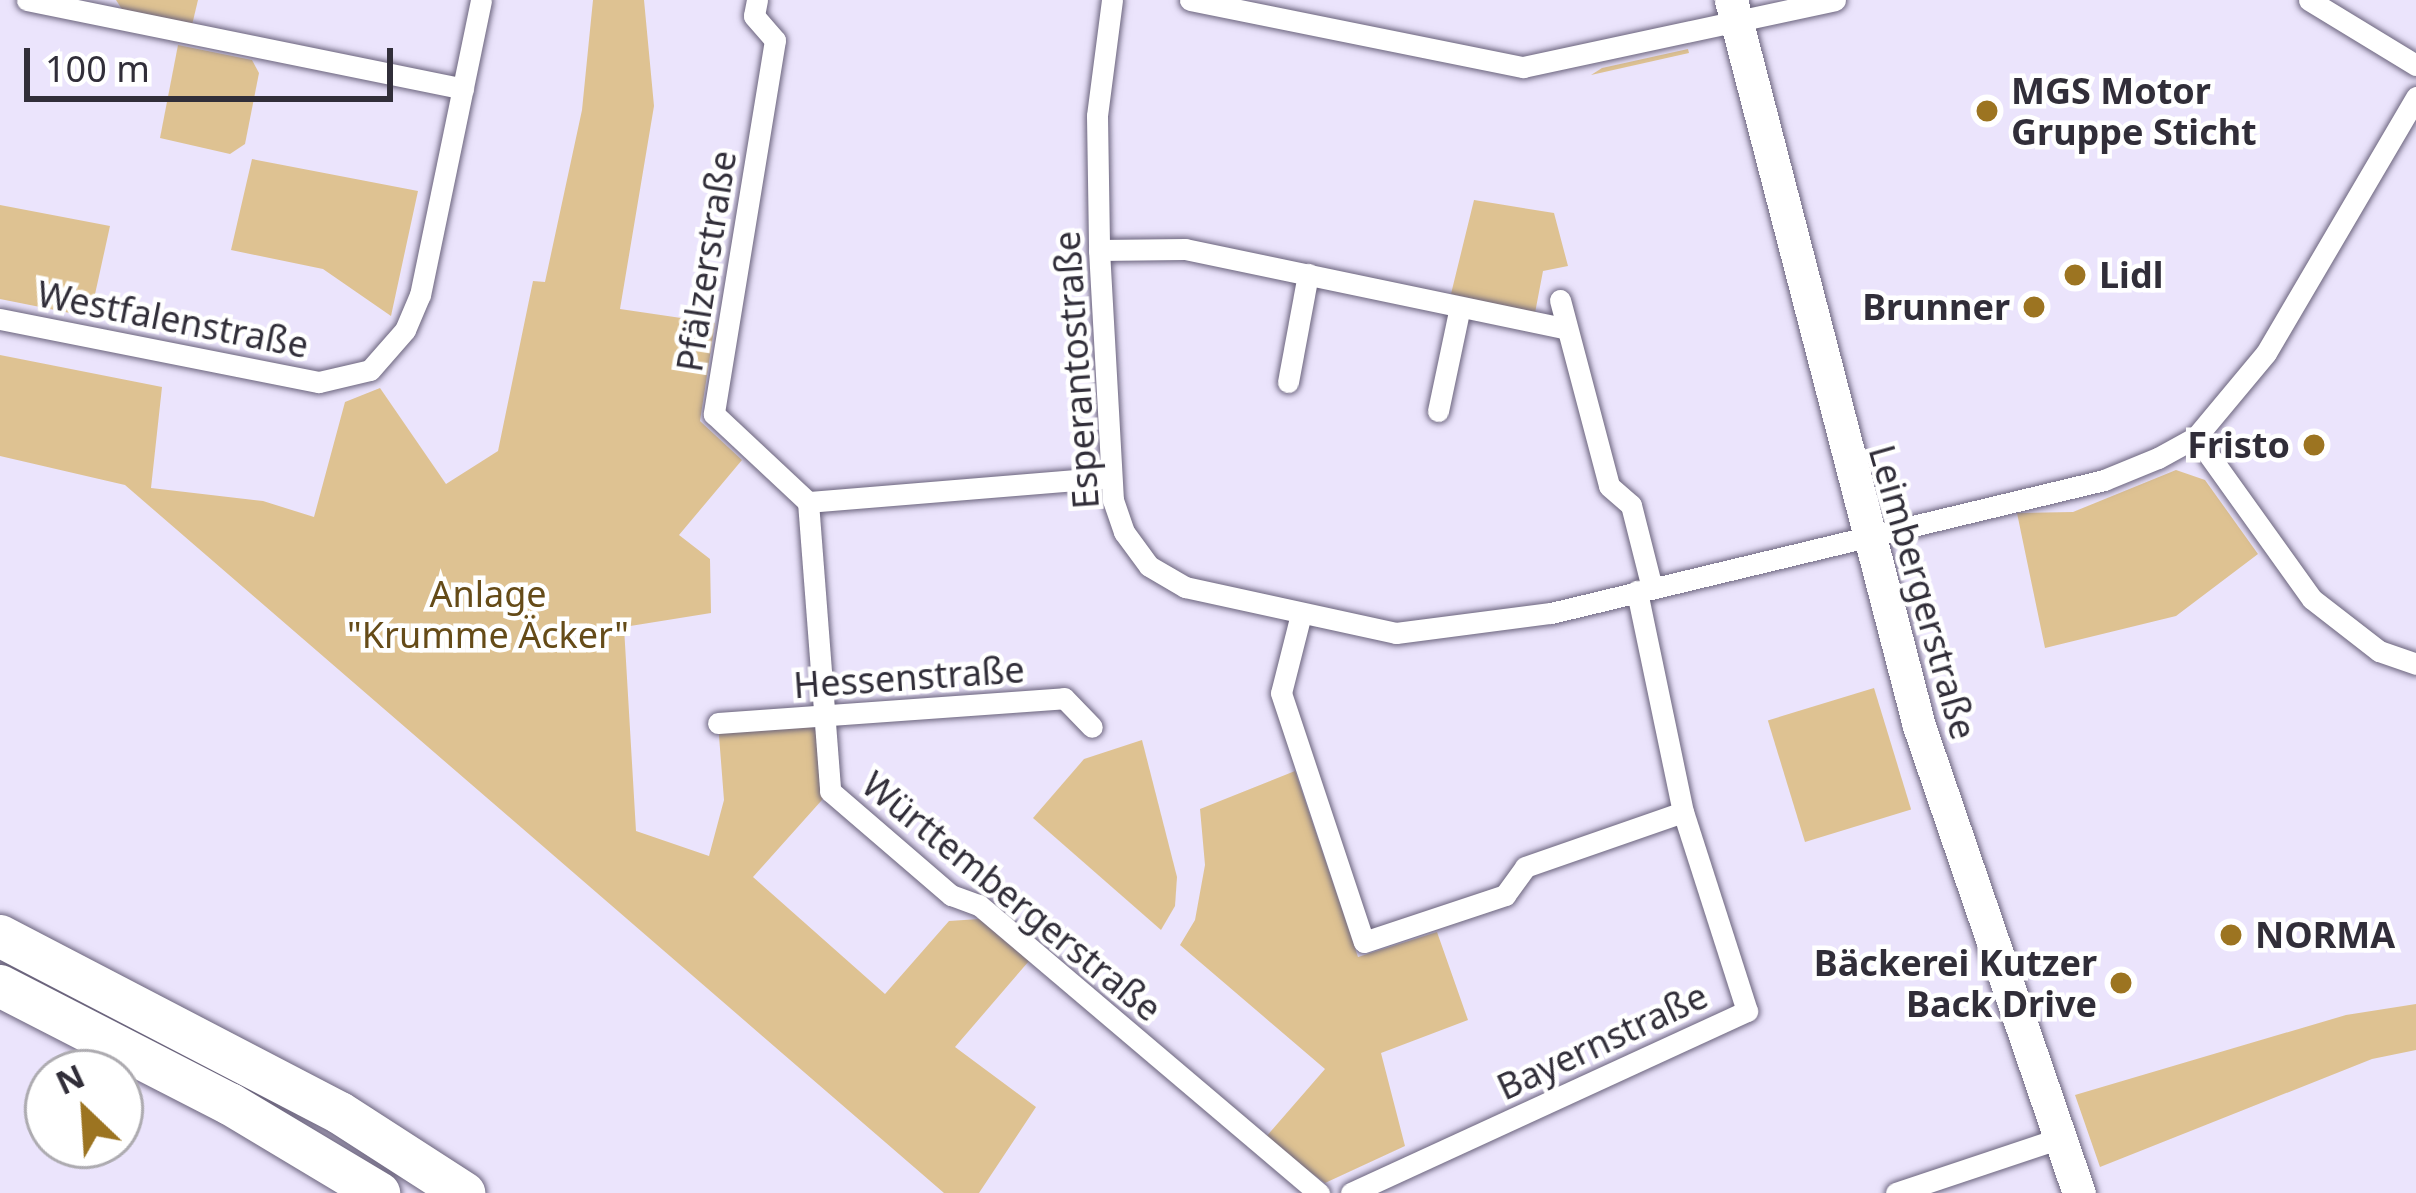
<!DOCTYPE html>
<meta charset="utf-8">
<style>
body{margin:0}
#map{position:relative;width:2416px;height:1193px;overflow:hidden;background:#ebe4fc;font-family:"Noto Sans",sans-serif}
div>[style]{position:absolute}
.green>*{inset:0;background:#dec292;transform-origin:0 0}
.roads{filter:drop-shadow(0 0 3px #6a637c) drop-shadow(0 0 3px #6a637c)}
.street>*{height:21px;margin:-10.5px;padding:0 10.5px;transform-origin:10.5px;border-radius:10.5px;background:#fff}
.secondary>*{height:33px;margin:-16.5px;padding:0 16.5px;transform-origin:16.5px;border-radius:16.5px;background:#fff}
.highway>*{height:42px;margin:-21px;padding:0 21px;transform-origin:21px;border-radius:21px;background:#fff}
.dots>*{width:33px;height:33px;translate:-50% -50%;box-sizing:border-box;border:6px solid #fff;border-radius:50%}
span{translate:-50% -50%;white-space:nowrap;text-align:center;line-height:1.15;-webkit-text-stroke:9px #fff;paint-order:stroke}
.poi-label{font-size:36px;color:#312e39;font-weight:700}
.left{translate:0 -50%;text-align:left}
.right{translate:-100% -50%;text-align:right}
.street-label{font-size:36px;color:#312e39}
.park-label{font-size:36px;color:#654b18}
.north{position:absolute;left:24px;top:1049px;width:120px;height:120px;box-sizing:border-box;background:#fff;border:3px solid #adabb0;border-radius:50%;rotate:335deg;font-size:33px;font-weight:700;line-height:48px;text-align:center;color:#312e39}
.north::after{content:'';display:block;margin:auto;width:42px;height:54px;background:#9c7421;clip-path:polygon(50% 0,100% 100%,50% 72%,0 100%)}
.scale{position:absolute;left:24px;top:48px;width:369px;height:54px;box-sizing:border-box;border:6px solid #312e39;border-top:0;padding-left:15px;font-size:36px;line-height:42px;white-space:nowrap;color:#312e39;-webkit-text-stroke:9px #fff;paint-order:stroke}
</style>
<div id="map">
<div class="green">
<div style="clip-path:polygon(116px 0,198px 0,192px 25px,123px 11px)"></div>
<div style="clip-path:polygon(593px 0,644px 0,654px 106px,620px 309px,715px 323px,700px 421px,742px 460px,679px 535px,710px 559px,711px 613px,624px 627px,636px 831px,709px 856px,724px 800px,718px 723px,825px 716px,830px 791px,753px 877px,885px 994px,949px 921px,979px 919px,1029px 961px,955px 1047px,1036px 1107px,979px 1193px,944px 1193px,125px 485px,0 456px,0 355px,162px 387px,151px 488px,263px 501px,314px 517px,345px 402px,380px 388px,446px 484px,498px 451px,533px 281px,545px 282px,582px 110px)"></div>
<div style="clip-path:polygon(178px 45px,252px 60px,259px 73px,245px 144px,230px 154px,160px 138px)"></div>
<div style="clip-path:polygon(1688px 49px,1689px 53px,1591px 75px,1602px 68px)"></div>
<div style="clip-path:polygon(252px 159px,418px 191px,391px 316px,323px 269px,231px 250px)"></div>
<div style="clip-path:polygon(1474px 200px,1554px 213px,1568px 266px,1543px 271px,1535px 313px,1451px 294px)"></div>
<div style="clip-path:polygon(0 205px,110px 226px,90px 317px,0 299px)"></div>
<div style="clip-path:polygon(2176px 470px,2205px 480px,2258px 554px,2176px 616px,2045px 648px,2017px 513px,2073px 512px)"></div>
<div style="left:1874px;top:688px;width:127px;height:111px;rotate:73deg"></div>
<div style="clip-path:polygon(1142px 740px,1177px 877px,1175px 906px,1161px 930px,1033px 818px,1084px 759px)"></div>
<div style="clip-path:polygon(1295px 771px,1358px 957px,1437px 932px,1468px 1020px,1381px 1053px,1405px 1146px,1325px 1183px,1265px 1138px,1325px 1069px,1180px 945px,1195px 920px,1205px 865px,1200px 809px)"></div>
<div style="clip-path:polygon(2416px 1004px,2416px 1050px,2372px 1059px,2100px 1167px,2075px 1095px,2346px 1015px)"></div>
</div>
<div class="roads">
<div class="street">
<div style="left:27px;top:0;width:445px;rotate:11.5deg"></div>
<div style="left:757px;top:0;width:16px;rotate:101deg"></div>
<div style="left:754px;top:16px;width:32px;rotate:49deg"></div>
<div style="left:775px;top:40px;width:379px;rotate:99.3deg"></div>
<div style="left:714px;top:414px;width:129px;rotate:43.1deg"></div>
<div style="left:1112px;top:0;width:117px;rotate:97.4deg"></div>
<div style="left:1097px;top:116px;width:134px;rotate:89.1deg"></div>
<div style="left:1099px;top:250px;width:250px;rotate:86.8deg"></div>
<div style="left:1113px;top:500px;width:34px;rotate:71deg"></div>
<div style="left:1124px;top:532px;width:42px;rotate:53.7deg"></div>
<div style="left:1149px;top:566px;width:42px;rotate:30.3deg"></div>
<div style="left:1185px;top:587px;width:216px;rotate:12.3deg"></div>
<div style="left:1396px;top:633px;width:156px;rotate:-7.4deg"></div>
<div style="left:1551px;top:613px;width:569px;rotate:-13.52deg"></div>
<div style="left:2104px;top:480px;width:58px;rotate:-22.2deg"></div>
<div style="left:2158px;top:458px;width:43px;rotate:-28.9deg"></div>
<div style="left:2196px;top:437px;width:109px;rotate:-50.2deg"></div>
<div style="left:2266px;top:353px;width:297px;rotate:-59.6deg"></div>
<div style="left:1190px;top:0;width:340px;rotate:11.4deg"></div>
<div style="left:1523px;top:67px;width:319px;rotate:-12.1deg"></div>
<div style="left:2309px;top:0;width:125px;rotate:31.3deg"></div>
<div style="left:1099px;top:250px;width:86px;rotate:-0.7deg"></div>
<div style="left:1185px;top:249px;width:390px;rotate:11.8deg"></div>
<div style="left:1560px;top:300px;width:192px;rotate:75.2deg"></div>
<div style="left:1609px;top:486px;width:29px;rotate:41deg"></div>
<div style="left:1631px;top:505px;width:86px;rotate:75.8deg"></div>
<div style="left:0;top:319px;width:325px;rotate:11.2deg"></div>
<div style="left:319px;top:382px;width:52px;rotate:-13.2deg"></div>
<div style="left:370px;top:370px;width:53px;rotate:-48.8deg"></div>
<div style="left:405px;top:330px;width:38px;rotate:-67deg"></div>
<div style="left:420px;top:295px;width:301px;rotate:-78.3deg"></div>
<div style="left:1288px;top:382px;width:110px;rotate:-79.5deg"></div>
<div style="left:1438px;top:411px;width:106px;rotate:-78.1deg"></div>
<div style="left:2196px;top:437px;width:199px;rotate:54.4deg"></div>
<div style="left:2312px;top:599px;width:85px;rotate:37.8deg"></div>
<div style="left:2379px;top:651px;width:39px;rotate:19deg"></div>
<div style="left:808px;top:502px;width:290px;rotate:85.6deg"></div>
<div style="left:830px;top:791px;width:160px;rotate:40.7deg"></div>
<div style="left:951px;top:895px;width:30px;rotate:20deg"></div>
<div style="left:979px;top:905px;width:446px;rotate:40.3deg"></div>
<div style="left:808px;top:502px;width:304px;rotate:-4.7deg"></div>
<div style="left:1301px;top:614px;width:81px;rotate:104.2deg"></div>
<div style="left:1281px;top:693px;width:262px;rotate:71.6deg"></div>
<div style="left:1364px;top:942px;width:149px;rotate:-18.4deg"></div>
<div style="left:1505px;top:895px;width:34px;rotate:-54deg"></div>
<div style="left:1525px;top:867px;width:167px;rotate:-19.2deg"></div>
<div style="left:718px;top:723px;width:347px;rotate:-4.1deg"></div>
<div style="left:1064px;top:698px;width:40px;rotate:46deg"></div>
<div style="left:1351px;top:1193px;width:436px;rotate:-24.7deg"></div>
<div style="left:1747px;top:1011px;width:209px;rotate:-107.8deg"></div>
<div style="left:1683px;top:812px;width:226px;rotate:-101.8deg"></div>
<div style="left:1896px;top:1193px;width:173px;rotate:-18.5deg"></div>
</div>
<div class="secondary">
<div style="left:1731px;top:0;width:750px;rotate:75.48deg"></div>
<div style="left:1919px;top:726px;width:494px;rotate:71.1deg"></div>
</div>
<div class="highway">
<div style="left:0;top:936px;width:383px;rotate:27.5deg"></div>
<div style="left:340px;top:1113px;width:148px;rotate:32.8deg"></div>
<div style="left:0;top:986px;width:259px;rotate:27.2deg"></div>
<div style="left:230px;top:1104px;width:174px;rotate:30.9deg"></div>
</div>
</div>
<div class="dots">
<div style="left:1987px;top:111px;background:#9c7421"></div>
<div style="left:2075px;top:275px;background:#9c7421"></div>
<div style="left:2034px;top:307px;background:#9c7421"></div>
<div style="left:2314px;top:445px;background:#9c7421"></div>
<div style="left:2231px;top:935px;background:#9c7421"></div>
<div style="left:2121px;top:983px;background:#9c7421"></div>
</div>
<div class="poi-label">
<span class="left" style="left:2011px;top:111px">MGS Motor<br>Gruppe Sticht</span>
<span class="left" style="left:2099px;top:275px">Lidl</span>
<span class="right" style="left:2010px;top:307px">Brunner</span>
<span class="right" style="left:2290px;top:445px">Fristo</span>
<span class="left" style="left:2255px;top:935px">NORMA</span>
<span class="right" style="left:2097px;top:983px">Bäckerei Kutzer<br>Back Drive</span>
</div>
<div class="street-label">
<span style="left:706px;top:261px;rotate:-81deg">Pfälzerstraße</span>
<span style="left:173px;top:319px;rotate:11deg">Westfalenstraße</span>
<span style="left:1076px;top:370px;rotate:-94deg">Esperantostraße</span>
<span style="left:1923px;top:592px;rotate:74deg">Leimbergerstraße</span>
<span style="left:909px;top:677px;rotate:-4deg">Hessenstraße</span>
<span style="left:1012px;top:896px;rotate:39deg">Württembergerstraße</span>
<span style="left:1602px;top:1041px;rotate:-25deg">Bayernstraße</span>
</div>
<div class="park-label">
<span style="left:488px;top:614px">Anlage<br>"Krumme Äcker"</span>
</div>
<div class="north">N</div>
<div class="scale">100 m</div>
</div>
